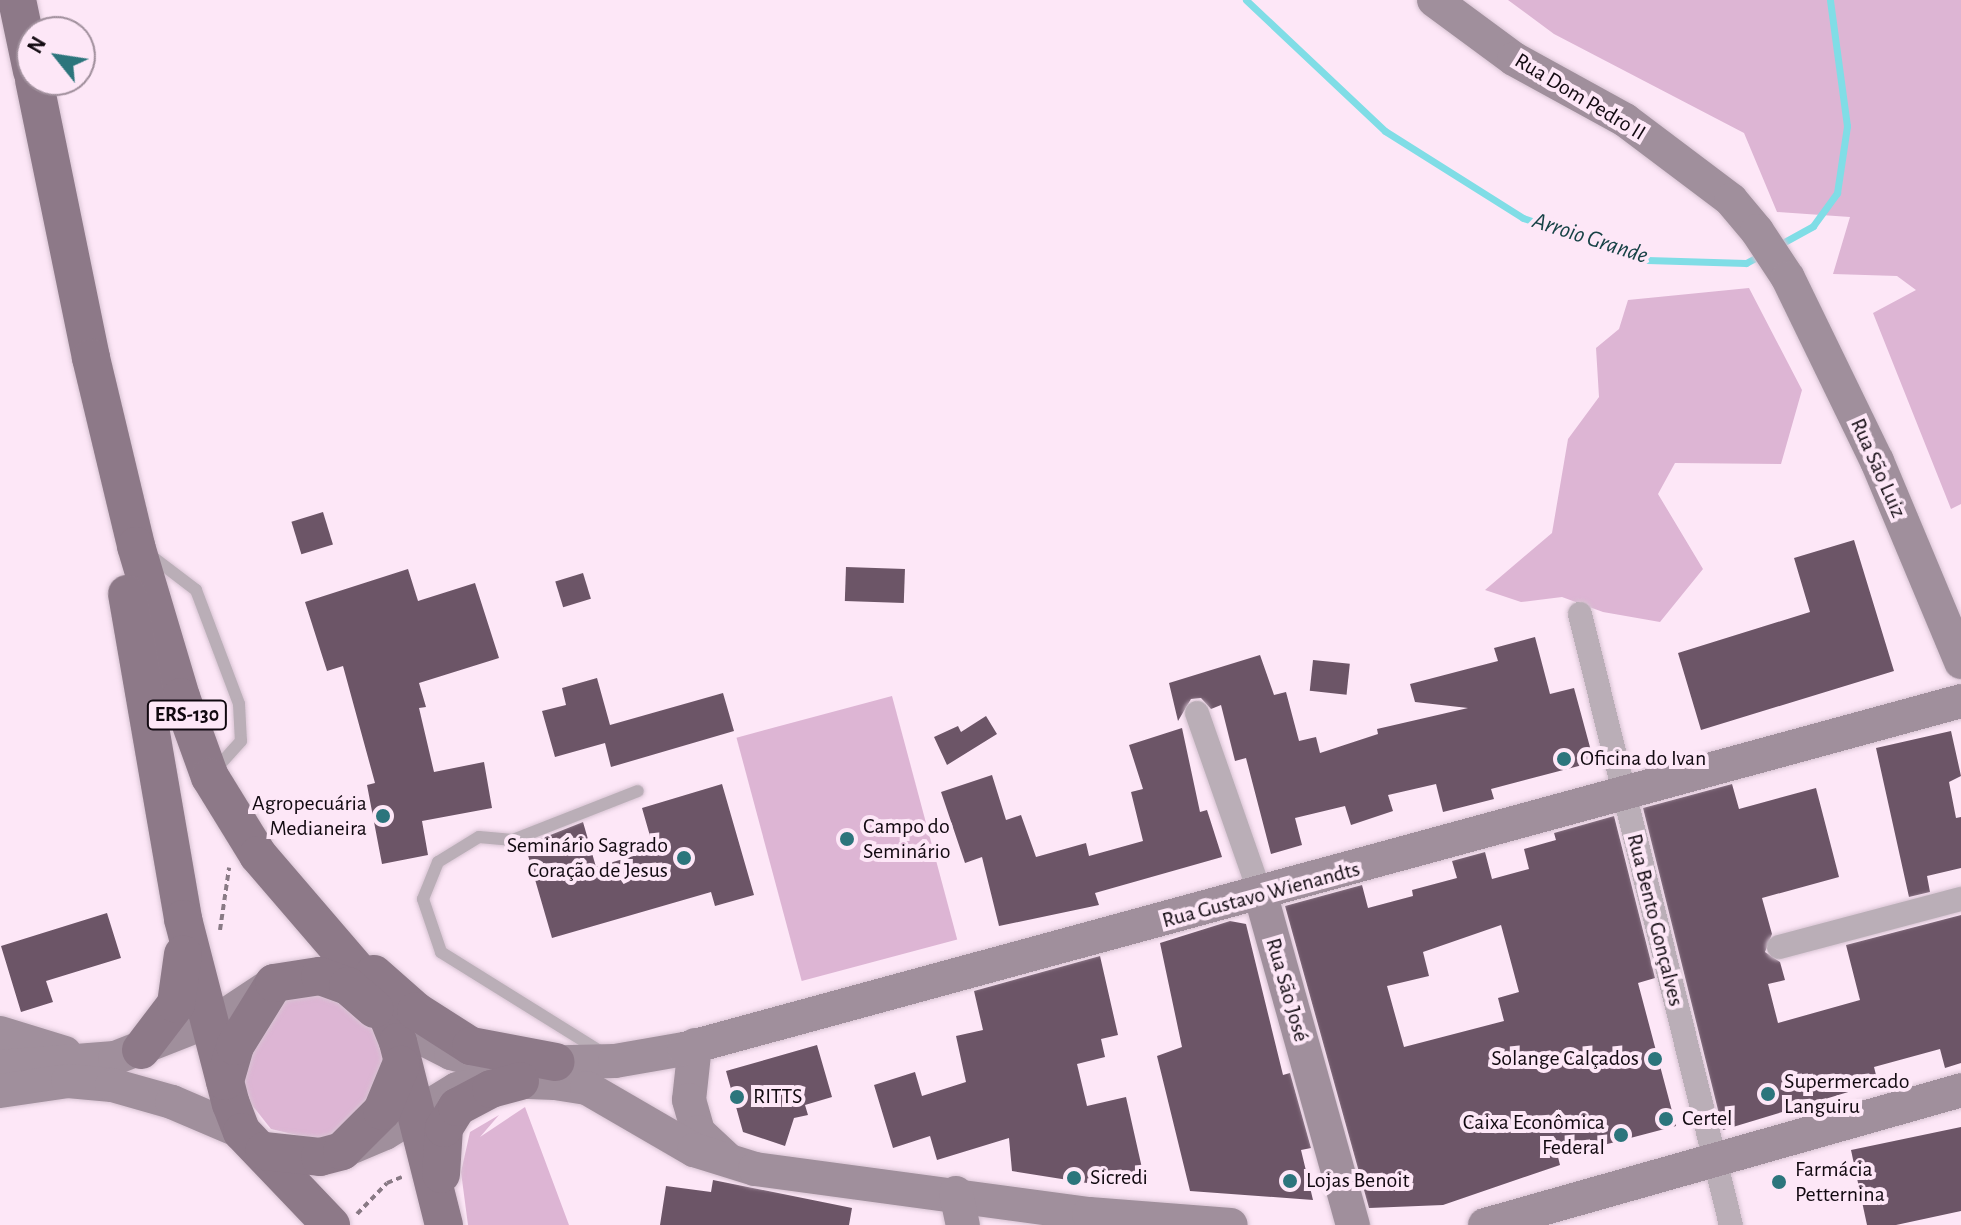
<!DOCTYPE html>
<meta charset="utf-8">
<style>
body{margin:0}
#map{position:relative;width:1961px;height:1225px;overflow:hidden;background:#fde7f7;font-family:"Alegreya Sans",sans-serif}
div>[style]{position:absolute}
.green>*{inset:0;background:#ddb5d4;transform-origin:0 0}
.stream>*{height:7px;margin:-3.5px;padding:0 3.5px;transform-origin:3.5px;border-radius:3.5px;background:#80dde6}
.building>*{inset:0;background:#6c5567;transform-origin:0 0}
.path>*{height:4px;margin-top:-2px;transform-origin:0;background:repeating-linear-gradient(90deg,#897a85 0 6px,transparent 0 10px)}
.roads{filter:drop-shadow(0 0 2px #d7c3d2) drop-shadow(0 0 2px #d7c3d2)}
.lane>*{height:12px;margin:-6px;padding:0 6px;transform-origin:6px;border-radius:6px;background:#baaeb7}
.street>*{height:24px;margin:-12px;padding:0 12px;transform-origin:12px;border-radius:12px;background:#baaeb7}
.secondary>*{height:34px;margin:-17px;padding:0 17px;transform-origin:17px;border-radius:17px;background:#a08f9c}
.primary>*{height:38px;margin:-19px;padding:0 19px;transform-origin:19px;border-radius:19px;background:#8d7988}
.dots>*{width:22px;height:22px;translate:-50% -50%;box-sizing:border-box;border:4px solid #fde7f7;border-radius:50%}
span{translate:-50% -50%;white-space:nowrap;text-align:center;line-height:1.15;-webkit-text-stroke:8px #fde7f7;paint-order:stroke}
.shield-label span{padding:2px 6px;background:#fde7f7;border:2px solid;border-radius:6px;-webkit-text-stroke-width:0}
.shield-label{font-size:20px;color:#110910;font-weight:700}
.street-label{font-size:22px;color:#110910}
.poi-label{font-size:22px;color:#110910}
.left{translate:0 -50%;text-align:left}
.right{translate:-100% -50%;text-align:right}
.water-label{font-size:24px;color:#174246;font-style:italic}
.north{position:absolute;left:16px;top:16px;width:80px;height:80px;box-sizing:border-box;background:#fde7f7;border:2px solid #9f8e9b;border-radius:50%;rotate:300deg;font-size:22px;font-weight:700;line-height:32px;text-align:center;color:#110910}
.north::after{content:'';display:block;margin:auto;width:28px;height:36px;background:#2c757c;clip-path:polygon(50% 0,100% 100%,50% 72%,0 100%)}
</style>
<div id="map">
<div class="green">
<div style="clip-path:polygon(1508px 0,1961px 0,1961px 504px,1951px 509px,1873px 313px,1916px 290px,1897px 276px,1833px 274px,1850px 217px,1777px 212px,1744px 133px,1554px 34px)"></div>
<div style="clip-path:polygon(1749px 288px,1802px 390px,1781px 464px,1675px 463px,1658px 494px,1703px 569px,1660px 622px,1603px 612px,1562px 597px,1521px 602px,1485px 590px,1552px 533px,1568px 439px,1599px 397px,1596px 348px,1619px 329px,1628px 300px)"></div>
<div style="left:892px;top:696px;width:252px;height:161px;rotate:75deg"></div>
<div style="clip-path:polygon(303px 991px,351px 1002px,382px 1041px,385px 1075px,350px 1129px,318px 1140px,271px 1129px,240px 1090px,258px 1012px)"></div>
<div style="clip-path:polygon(525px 1107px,569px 1225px,468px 1225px,461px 1172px,470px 1132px,499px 1115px,480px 1137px)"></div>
</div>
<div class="stream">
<div style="left:1246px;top:0;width:191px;rotate:43.3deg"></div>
<div style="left:1385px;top:131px;width:163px;rotate:32.2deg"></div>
<div style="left:1523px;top:218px;width:131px;rotate:18.7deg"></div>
<div style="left:1647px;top:260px;width:99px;rotate:1.7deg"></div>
<div style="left:1746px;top:263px;width:17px;rotate:-28deg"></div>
<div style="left:1779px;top:245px;width:39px;rotate:-29deg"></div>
<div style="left:1813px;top:226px;width:41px;rotate:-54deg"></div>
<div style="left:1837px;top:193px;width:68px;rotate:-81.5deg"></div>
<div style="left:1847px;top:126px;width:127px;rotate:-97.7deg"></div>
</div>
<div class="building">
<div style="left:323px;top:512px;width:34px;height:33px;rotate:73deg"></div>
<div style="clip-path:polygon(1854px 540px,1894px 671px,1701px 730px,1678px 653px,1810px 612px,1794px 558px)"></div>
<div style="left:846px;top:567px;width:59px;height:34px;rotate:2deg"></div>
<div style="clip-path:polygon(408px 569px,418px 601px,475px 583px,499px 658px,419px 683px,426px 707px,419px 708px,434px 772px,484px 762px,492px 808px,422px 821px,428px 855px,382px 864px,367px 785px,375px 783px,343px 666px,327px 671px,305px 602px)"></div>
<div style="left:583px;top:573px;width:27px;height:29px;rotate:73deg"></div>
<div style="clip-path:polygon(1535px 637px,1550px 694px,1574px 688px,1594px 762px,1491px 789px,1494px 799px,1443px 812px,1436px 784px,1388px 795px,1393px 811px,1351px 825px,1345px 806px,1295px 818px,1302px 845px,1271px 854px,1246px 758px,1235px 761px,1221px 705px,1211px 709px,1201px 698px,1191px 699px,1178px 721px,1169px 683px,1260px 655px,1274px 695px,1286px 692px,1299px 741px,1316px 737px,1320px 753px,1378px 734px,1377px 729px,1468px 708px,1415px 702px,1410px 684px,1498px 661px,1494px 648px)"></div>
<div style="left:1313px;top:660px;width:37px;height:31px;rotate:6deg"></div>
<div style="clip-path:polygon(597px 678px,610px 725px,723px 693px,734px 731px,611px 767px,605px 743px,555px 757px,542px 711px,566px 705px,562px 688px)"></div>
<div style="clip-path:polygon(986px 716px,997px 734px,947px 765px,934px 737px,958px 726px,961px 732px)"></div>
<div style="clip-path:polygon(1182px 728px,1200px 812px,1207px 810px,1222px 857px,1095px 893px,1099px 905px,999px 926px,982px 857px,965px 863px,941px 792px,992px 775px,1006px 820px,1021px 815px,1036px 857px,1086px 843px,1089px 856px,1143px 841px,1131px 792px,1143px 789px,1129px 745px)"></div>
<div style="clip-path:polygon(1951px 731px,1961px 776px,1949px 782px,1956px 818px,1961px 817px,1961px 868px,1927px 876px,1930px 892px,1909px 897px,1876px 748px)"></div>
<div style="clip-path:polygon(722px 784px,754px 895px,715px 906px,711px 892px,552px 938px,525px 845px,583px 822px,596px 867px,654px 850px,642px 808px)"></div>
<div style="clip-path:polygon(1732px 784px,1739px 809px,1816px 788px,1839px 877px,1762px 898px,1772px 934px,1765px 952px,1780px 962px,1785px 980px,1768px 984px,1778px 1023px,1860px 1000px,1846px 945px,1961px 915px,1961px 1063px,1945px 1068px,1940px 1049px,1874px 1067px,1878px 1083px,1723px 1130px,1643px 808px)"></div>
<div style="clip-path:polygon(evenodd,1614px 816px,1655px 978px,1638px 983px,1676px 1126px,1558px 1157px,1560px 1165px,1443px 1205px,1369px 1208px,1285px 906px,1362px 885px,1368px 908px,1413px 896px,1412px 890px,1457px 878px,1452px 861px,1485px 852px,1492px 879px,1529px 869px,1524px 849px,1556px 840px,1554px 833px,1614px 816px,1501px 925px,1519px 992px,1498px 998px,1504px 1021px,1404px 1047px,1387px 986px,1429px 976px,1423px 952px,1501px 925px)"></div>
<div style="clip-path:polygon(107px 913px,121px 958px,46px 981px,53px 1002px,21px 1012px,1px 946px)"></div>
<div style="clip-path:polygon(1230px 921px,1246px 924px,1283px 1075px,1290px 1073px,1311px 1148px,1301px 1150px,1313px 1200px,1190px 1191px,1157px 1056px,1182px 1047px,1160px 943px)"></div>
<div style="clip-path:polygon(1100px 956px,1118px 1035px,1101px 1039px,1105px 1057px,1077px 1064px,1087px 1106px,1126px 1097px,1144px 1177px,1106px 1186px,1012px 1171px,1009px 1138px,937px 1160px,930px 1136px,893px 1148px,874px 1085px,915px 1072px,922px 1096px,966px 1082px,956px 1036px,983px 1030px,974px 991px)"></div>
<div style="clip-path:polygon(817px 1045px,832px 1097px,805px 1105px,808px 1115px,794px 1118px,785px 1146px,743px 1132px,726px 1071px)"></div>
<div style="clip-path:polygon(1961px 1127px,1961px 1211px,1896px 1225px,1867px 1225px,1851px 1150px)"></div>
<div style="clip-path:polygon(713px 1180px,852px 1208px,849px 1225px,660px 1225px,666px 1186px,711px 1192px)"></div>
</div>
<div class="path">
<div style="left:220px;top:930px;width:63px;rotate:-81.7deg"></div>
<div style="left:357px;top:1214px;width:43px;rotate:-45.9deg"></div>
<div style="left:387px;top:1183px;width:16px;rotate:-22deg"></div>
</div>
<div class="roads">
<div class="lane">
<div style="left:150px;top:555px;width:58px;rotate:37.3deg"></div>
<div style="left:196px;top:590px;width:122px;rotate:69.3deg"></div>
<div style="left:239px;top:704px;width:37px;rotate:87deg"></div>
<div style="left:241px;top:741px;width:40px;rotate:132deg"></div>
<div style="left:603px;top:1053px;width:191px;rotate:-148.1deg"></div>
<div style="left:441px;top:952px;width:56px;rotate:-108.8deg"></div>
<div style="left:423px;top:899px;width:40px;rotate:-68deg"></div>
<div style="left:438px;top:862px;width:48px;rotate:-31.4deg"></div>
<div style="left:479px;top:837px;width:34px;rotate:5deg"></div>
<div style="left:513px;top:840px;width:134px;rotate:-21.4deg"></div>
</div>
<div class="street">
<div style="left:1580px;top:614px;width:629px;rotate:76.12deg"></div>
<div style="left:1197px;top:713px;width:194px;rotate:70.7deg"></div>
<div style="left:1779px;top:947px;width:188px;rotate:-14.8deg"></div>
</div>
<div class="secondary">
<div style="left:1434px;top:0;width:99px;rotate:36.4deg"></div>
<div style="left:1514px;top:59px;width:127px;rotate:28.8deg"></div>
<div style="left:1625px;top:120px;width:133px;rotate:37deg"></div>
<div style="left:1731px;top:200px;width:40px;rotate:50deg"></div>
<div style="left:1757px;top:231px;width:56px;rotate:56.6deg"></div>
<div style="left:1788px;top:278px;width:203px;rotate:64.1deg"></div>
<div style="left:1877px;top:461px;width:218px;rotate:67.3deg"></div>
<div style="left:1261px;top:896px;width:342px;rotate:74.4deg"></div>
<div style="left:388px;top:1021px;width:71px;rotate:26.9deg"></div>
<div style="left:451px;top:1053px;width:31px;rotate:15deg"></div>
<div style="left:0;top:1033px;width:68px;rotate:17.1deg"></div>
<div style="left:695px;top:1045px;width:55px;rotate:96.2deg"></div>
<div style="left:689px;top:1100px;width:33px;rotate:74deg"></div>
<div style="left:698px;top:1132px;width:40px;rotate:43deg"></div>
<div style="left:529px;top:1063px;width:86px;rotate:-1.3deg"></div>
<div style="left:615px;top:1061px;width:70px;rotate:-9.9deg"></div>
<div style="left:684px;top:1049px;width:1324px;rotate:-15.24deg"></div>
<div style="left:0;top:1067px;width:115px;rotate:-4.5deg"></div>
<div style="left:115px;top:1058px;width:123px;rotate:-21.5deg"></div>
<div style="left:229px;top:1013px;width:54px;rotate:-33.7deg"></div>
<div style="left:0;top:1091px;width:69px;rotate:-8.4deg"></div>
<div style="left:68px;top:1081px;width:44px;rotate:5.2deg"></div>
<div style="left:112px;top:1085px;width:62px;rotate:15.8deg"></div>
<div style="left:172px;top:1102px;width:76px;rotate:23.2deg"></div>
<div style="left:347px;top:1149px;width:41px;rotate:-22.8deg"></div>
<div style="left:385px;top:1133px;width:84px;rotate:-31.4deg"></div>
<div style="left:457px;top:1089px;width:47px;rotate:-9.9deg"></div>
<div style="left:503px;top:1081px;width:52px;rotate:2.2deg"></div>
<div style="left:555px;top:1083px;width:32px;rotate:9deg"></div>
<div style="left:587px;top:1088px;width:124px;rotate:30.1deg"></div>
<div style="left:694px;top:1150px;width:64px;rotate:17.3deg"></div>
<div style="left:755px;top:1169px;width:337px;rotate:7.7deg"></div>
<div style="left:1089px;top:1214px;width:142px;rotate:4.4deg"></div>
<div style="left:956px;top:1193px;width:33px;rotate:78deg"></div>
<div style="left:1485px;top:1225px;width:495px;rotate:-15.8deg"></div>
</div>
<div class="primary">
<div style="left:17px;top:0;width:73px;rotate:78.1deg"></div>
<div style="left:34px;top:80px;width:284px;rotate:78.4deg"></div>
<div style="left:91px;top:358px;width:193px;rotate:76.5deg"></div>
<div style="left:136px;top:546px;width:158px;rotate:73.4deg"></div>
<div style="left:181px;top:697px;width:85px;rotate:70.1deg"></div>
<div style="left:210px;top:777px;width:92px;rotate:58.4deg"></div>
<div style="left:258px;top:855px;width:187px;rotate:49.3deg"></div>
<div style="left:380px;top:997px;width:48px;rotate:68.2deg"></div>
<div style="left:398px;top:1042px;width:189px;rotate:75.9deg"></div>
<div style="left:127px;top:594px;width:330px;rotate:80.2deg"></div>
<div style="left:183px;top:919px;width:191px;rotate:75.5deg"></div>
<div style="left:231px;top:1104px;width:30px;rotate:69deg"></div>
<div style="left:242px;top:1132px;width:129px;rotate:46.3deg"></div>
<div style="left:374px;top:974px;width:56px;rotate:41.4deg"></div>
<div style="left:416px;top:1011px;width:65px;rotate:32.5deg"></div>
<div style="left:471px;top:1046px;width:86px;rotate:10.7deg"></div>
<div style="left:141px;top:1050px;width:58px;rotate:-52.7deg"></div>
<div style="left:176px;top:1004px;width:50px;rotate:-82deg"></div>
<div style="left:225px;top:1081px;width:36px;rotate:-74deg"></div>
<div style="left:235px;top:1046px;width:74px;rotate:-58.2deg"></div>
<div style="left:274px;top:983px;width:47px;rotate:-8.7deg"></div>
<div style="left:320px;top:976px;width:30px;rotate:20deg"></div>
<div style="left:348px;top:986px;width:35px;rotate:41deg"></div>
<div style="left:264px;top:1151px;width:56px;rotate:6.1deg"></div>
<div style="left:320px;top:1157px;width:23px;rotate:-15deg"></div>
<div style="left:342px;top:1151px;width:57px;rotate:-45deg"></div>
<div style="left:382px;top:1111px;width:50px;rotate:-67.6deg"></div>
<div style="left:441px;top:1174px;width:46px;rotate:-86.3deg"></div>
<div style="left:444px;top:1128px;width:25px;rotate:-58deg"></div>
<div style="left:457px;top:1107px;width:38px;rotate:-28deg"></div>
<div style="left:491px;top:1089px;width:30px;rotate:-15deg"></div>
</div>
</div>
<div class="dots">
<div style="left:1564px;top:759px;background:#2c757c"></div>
<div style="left:383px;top:816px;background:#2c757c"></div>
<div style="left:847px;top:839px;background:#2c757c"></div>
<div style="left:684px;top:858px;background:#2c757c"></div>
<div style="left:1655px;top:1059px;background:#2c757c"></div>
<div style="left:1768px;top:1094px;background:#2c757c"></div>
<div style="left:737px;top:1097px;background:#2c757c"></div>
<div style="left:1666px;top:1119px;background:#2c757c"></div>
<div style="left:1621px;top:1135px;background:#2c757c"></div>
<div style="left:1074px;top:1178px;background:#2c757c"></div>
<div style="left:1290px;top:1181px;background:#2c757c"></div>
<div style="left:1779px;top:1182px;background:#2c757c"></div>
</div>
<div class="shield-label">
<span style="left:187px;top:715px">ERS-130</span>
</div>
<div class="street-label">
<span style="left:1580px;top:97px;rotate:31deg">Rua Dom Pedro II</span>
<span style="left:1878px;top:468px;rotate:66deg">Rua São Luiz</span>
<span style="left:1261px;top:895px;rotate:-15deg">Rua Gustavo Wienandts</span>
<span style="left:1655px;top:920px;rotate:76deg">Rua Bento Gonçalves</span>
<span style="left:1287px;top:990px;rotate:74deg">Rua São José</span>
</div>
<div class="poi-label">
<span class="left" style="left:1580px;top:759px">Oficina do Ivan</span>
<span class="right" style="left:367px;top:816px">Agropecuária<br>Medianeira</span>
<span class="left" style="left:863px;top:839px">Campo do<br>Seminário</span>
<span class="right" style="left:668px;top:858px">Seminário Sagrado<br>Coração de Jesus</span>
<span class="right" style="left:1639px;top:1059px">Solange Calçados</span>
<span class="left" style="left:1784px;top:1094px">Supermercado<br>Languiru</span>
<span class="left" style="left:753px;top:1097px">RITTS</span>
<span class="left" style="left:1682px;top:1119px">Certel</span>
<span class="right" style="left:1605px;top:1135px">Caixa Econômica<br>Federal</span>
<span class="left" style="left:1795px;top:1182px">Farmácia<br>Petternina</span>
<span class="left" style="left:1090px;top:1178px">Sicredi</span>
<span class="left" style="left:1306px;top:1181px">Lojas Benoit</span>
</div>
<div class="water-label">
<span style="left:1590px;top:239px;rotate:18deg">Arroio Grande</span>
</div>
<div class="north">N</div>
</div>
